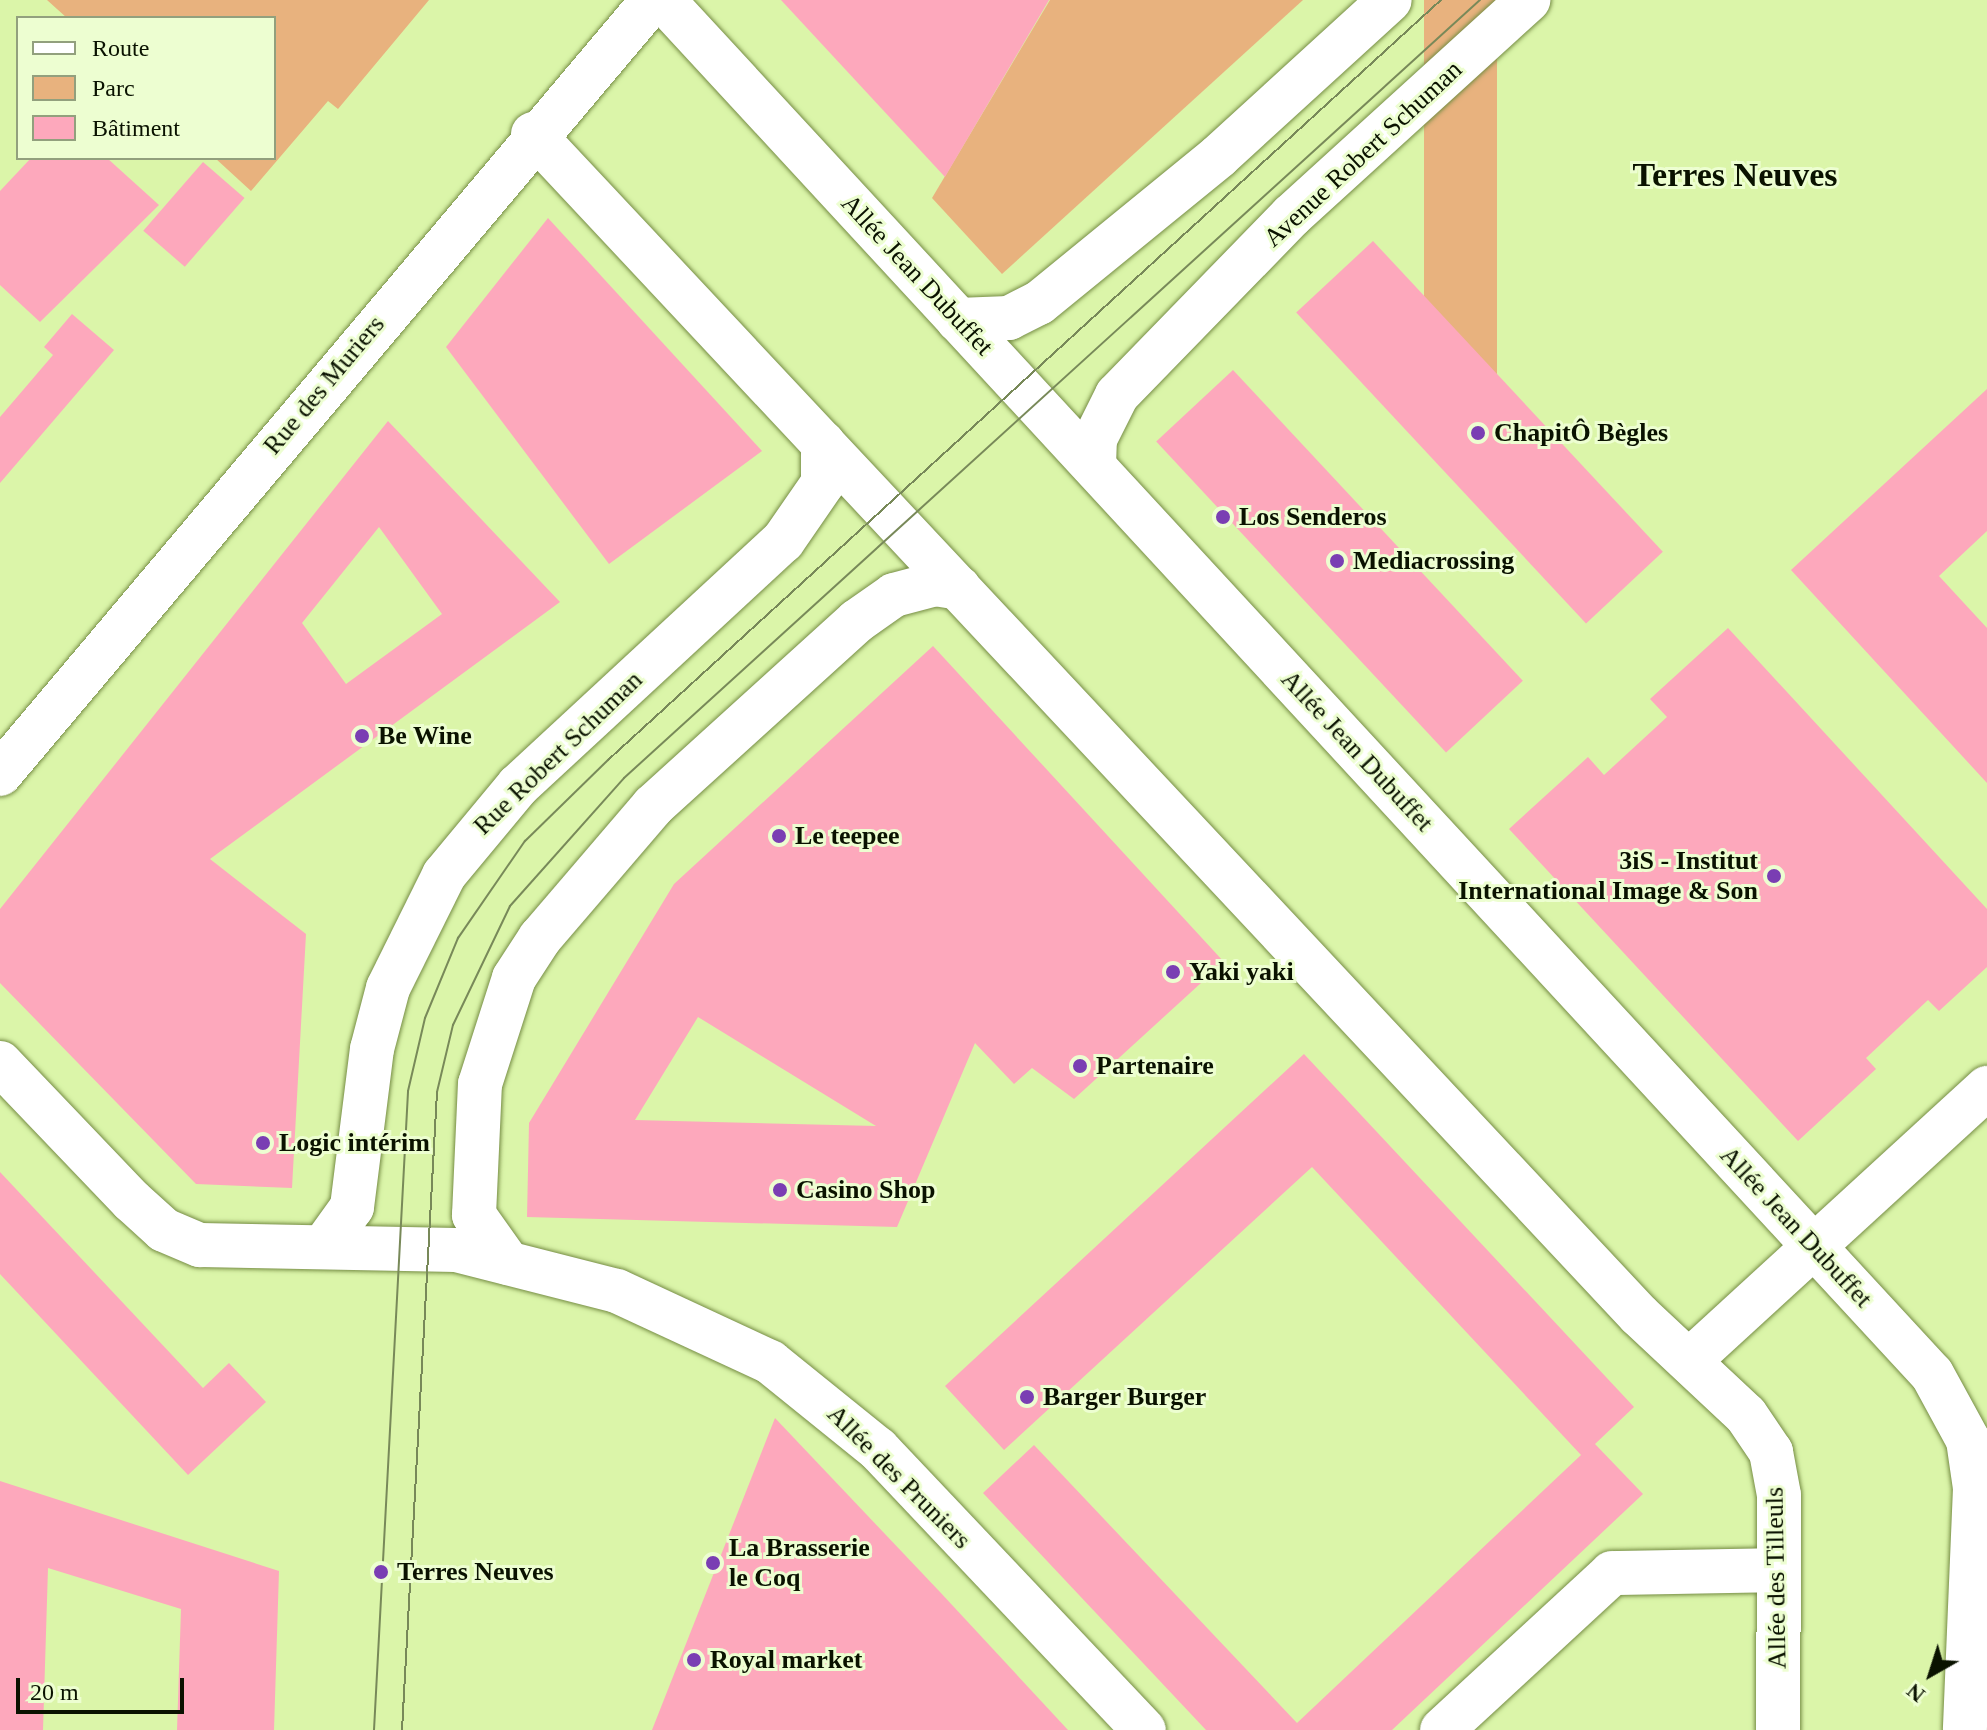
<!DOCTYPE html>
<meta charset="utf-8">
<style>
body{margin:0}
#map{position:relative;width:1987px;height:1730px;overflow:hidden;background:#dbf5a9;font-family:Georgia,serif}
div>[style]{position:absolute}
.green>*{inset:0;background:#e8b27e;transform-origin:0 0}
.building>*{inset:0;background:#fda8bc;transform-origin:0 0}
.roads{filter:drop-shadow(0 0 2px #768d45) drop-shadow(0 0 2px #768d45)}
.minor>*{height:44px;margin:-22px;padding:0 22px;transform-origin:22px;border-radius:22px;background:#fff}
.tram>*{height:2px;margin:-1px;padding:0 1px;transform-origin:1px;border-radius:1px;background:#788959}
.dots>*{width:22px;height:22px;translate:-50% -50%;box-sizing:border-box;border:4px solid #edfed1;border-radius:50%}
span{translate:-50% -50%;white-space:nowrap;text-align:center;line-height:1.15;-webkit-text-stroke:6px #edfed1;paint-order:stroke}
.street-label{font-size:26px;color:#0a1200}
.poi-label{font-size:26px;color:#0a1200;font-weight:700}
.left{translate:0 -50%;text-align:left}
.right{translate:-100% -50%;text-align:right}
.district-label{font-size:34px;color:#0a1200;font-weight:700}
.legend{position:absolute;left:16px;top:16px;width:260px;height:144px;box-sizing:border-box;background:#edfed1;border:2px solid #92a07d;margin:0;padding:10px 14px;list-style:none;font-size:24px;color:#0a1200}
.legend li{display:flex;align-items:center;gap:16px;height:40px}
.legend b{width:40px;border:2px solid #92a07d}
.north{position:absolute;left:1891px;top:1634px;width:80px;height:80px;-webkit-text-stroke:6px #edfed1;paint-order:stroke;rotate:219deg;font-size:22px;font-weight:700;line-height:32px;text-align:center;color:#0a1200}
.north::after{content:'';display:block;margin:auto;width:28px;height:36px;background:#0a1200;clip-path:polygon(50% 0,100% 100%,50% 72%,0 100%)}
.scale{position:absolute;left:16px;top:1678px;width:168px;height:36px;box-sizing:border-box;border:4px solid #0a1200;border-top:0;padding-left:10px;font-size:24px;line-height:28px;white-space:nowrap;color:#0a1200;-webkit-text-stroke:6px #edfed1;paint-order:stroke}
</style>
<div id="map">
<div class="green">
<div style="clip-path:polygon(47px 0,429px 0,338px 109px,328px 101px,251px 191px,215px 158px,274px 158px,274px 18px,67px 18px)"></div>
<div style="clip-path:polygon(1050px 0,1303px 0,1002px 274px,932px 198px)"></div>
<div style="left:1424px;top:0;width:73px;height:445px"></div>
</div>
<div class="building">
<div style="clip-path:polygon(781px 0,1049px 0,945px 177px)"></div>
<div style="clip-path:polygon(31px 158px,107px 158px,159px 205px,40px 322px,0 285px,0 191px)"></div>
<div style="left:203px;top:162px;width:55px;height:91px;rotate:41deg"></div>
<div style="clip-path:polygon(548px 218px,762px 451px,609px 564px,446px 347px)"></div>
<div style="left:1373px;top:241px;width:425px;height:105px;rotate:47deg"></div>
<div style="clip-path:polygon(72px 314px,114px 350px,0 483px,0 417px,53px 355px,44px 347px)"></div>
<div style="left:1233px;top:370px;width:425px;height:105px;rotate:47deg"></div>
<div style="clip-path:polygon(1987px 389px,1987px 531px,1939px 576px,1987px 628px,1987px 783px,1791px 570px)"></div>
<div style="clip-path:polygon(evenodd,388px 421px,560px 602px,210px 859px,306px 934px,292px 1188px,196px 1184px,0 983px,0 909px,388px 421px,379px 527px,442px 614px,346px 684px,302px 623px,379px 527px)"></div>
<div style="clip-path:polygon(1728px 628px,1987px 909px,1987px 967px,1939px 1011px,1928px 1000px,1866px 1058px,1876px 1069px,1798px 1141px,1509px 829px,1588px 757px,1604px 775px,1667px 717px,1650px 699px)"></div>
<div style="clip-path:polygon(evenodd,933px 646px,1224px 962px,1074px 1099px,1032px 1068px,1014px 1084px,975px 1043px,897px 1227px,527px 1217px,529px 1123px,674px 884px,933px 646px,698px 1017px,876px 1126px,635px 1120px,698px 1017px)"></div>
<div style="clip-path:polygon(1304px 1054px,1634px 1407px,1595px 1444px,1643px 1494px,1392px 1730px,1206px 1730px,983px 1493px,1034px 1445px,1297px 1723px,1581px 1455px,1312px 1167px,1004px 1450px,945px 1386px)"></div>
<div style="clip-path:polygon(0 1172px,203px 1388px,229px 1363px,266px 1402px,188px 1475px,0 1274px)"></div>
<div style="clip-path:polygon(775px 1418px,940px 1592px,1068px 1730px,652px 1730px)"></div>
<div style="clip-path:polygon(0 1481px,279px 1571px,274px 1730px,177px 1730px,181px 1609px,48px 1568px,43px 1730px,0 1730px)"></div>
</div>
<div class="roads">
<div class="minor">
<div style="left:663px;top:0;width:1870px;rotate:47.28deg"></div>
<div style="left:1932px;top:1374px;width:75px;rotate:61.4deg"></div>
<div style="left:1968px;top:1440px;width:49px;rotate:81.7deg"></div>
<div style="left:1975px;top:1488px;width:242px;rotate:92.4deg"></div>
<div style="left:533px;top:134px;width:1618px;rotate:46.88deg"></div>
<div style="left:1639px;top:1315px;width:146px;rotate:43.1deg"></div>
<div style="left:1746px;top:1415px;width:45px;rotate:56deg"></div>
<div style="left:1771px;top:1452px;width:44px;rotate:79.5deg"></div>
<div style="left:1779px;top:1495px;width:235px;rotate:90.2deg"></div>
<div style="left:958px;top:320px;width:51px;rotate:-2.2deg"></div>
<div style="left:1009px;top:318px;width:34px;rotate:-27deg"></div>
<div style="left:1039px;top:303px;width:232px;rotate:-39.2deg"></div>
<div style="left:1219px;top:156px;width:231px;rotate:-42.4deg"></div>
<div style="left:1094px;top:466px;width:27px;rotate:-88deg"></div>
<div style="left:1095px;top:439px;width:49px;rotate:-63.4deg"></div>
<div style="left:1117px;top:395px;width:250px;rotate:-45.8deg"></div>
<div style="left:1291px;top:216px;width:321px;rotate:-42.3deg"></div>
<div style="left:0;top:774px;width:1013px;rotate:-49.85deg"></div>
<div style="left:0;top:1063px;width:191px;rotate:46.3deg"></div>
<div style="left:132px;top:1201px;width:43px;rotate:42.2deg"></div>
<div style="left:164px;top:1230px;width:39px;rotate:23deg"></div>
<div style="left:200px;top:1245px;width:256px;rotate:1.1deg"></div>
<div style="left:456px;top:1250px;width:166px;rotate:14.3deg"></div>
<div style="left:617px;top:1291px;width:169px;rotate:24.9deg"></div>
<div style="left:770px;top:1362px;width:139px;rotate:38.9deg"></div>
<div style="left:878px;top:1449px;width:387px;rotate:46.6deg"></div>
<div style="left:324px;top:1246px;width:48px;rotate:-54.3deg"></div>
<div style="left:352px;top:1207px;width:159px;rotate:-82.8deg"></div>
<div style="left:372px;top:1049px;width:63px;rotate:-75.3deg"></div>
<div style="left:388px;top:988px;width:126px;rotate:-63.6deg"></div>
<div style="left:444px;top:875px;width:116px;rotate:-50.3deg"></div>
<div style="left:518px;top:786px;width:361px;rotate:-42.8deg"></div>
<div style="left:783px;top:541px;width:70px;rotate:-55.4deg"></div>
<div style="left:823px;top:483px;width:40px;rotate:-90deg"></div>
<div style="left:508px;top:1263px;width:59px;rotate:-125.3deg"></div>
<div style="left:474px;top:1215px;width:131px;rotate:-87.4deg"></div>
<div style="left:480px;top:1084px;width:111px;rotate:-72.2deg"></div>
<div style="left:514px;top:978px;width:48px;rotate:-57deg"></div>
<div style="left:540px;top:938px;width:174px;rotate:-49.4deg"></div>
<div style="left:653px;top:806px;width:275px;rotate:-42.2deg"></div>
<div style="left:857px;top:621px;width:45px;rotate:-35.1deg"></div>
<div style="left:894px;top:595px;width:42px;rotate:-15deg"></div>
<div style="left:935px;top:584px;width:24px;rotate:9deg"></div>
<div style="left:1690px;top:1360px;width:403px;rotate:-42.5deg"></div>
<div style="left:1442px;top:1730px;width:231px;rotate:-42.7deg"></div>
<div style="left:1612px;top:1573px;width:165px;rotate:-1deg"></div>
</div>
</div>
<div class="tram">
<div style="left:374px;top:1730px;width:640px;rotate:-86.95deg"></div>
<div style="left:408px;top:1091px;width:75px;rotate:-76.9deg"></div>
<div style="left:425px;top:1018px;width:87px;rotate:-67.6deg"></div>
<div style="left:458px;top:938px;width:118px;rotate:-55.4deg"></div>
<div style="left:525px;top:841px;width:116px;rotate:-44.3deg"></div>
<div style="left:608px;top:760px;width:1128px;rotate:-42.38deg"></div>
<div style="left:402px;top:1730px;width:639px;rotate:-86.86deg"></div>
<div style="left:437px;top:1092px;width:69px;rotate:-76.6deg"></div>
<div style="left:453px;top:1025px;width:132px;rotate:-64.4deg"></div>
<div style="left:510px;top:906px;width:171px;rotate:-48.3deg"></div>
<div style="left:624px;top:778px;width:1157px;rotate:-42.27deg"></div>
</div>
<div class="dots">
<div style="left:1478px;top:433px;background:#7a3eb3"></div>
<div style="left:1223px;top:517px;background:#7a3eb3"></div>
<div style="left:1337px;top:561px;background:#7a3eb3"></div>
<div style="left:362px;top:736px;background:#7a3eb3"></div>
<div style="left:779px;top:836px;background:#7a3eb3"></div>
<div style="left:1774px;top:876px;background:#7a3eb3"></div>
<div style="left:1173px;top:972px;background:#7a3eb3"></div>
<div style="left:1080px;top:1066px;background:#7a3eb3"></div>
<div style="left:263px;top:1143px;background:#7a3eb3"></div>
<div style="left:780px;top:1190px;background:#7a3eb3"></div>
<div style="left:1027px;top:1397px;background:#7a3eb3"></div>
<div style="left:713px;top:1563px;background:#7a3eb3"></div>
<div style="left:381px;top:1572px;background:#7a3eb3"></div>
<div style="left:694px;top:1660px;background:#7a3eb3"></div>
</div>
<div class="street-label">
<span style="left:1363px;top:154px;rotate:-43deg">Avenue Robert Schuman</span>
<span style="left:917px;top:275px;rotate:47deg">Allée Jean Dubuffet</span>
<span style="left:324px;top:385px;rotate:-50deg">Rue des Muriers</span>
<span style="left:1357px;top:751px;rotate:47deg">Allée Jean Dubuffet</span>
<span style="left:558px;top:753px;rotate:-44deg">Rue Robert Schuman</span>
<span style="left:1796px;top:1227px;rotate:47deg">Allée Jean Dubuffet</span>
<span style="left:899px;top:1477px;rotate:45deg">Allée des Pruniers</span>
<span style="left:1776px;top:1578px;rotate:-91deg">Allée des Tilleuls</span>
</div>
<div class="poi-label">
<span class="left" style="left:1494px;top:433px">ChapitÔ Bègles</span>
<span class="left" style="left:1239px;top:517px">Los Senderos</span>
<span class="left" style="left:1353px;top:561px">Mediacrossing</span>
<span class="left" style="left:378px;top:736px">Be Wine</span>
<span class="left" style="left:795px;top:836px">Le teepee</span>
<span class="right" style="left:1758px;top:876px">3iS - Institut<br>International Image &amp; Son</span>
<span class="left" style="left:1189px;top:972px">Yaki yaki</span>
<span class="left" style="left:1096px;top:1066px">Partenaire</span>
<span class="left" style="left:279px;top:1143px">Logic intérim</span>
<span class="left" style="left:796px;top:1190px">Casino Shop</span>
<span class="left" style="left:1043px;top:1397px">Barger Burger</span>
<span class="left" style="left:729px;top:1563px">La Brasserie<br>le Coq</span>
<span class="left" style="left:397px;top:1572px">Terres Neuves</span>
<span class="left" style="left:710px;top:1660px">Royal market</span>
</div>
<div class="district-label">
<span style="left:1735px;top:175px">Terres Neuves</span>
</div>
<ul class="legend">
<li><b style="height:10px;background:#fff"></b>Route</li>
<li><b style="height:22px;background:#e8b27e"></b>Parc</li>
<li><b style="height:22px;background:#fda8bc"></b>Bâtiment</li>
</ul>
<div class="north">N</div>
<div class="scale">20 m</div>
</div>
